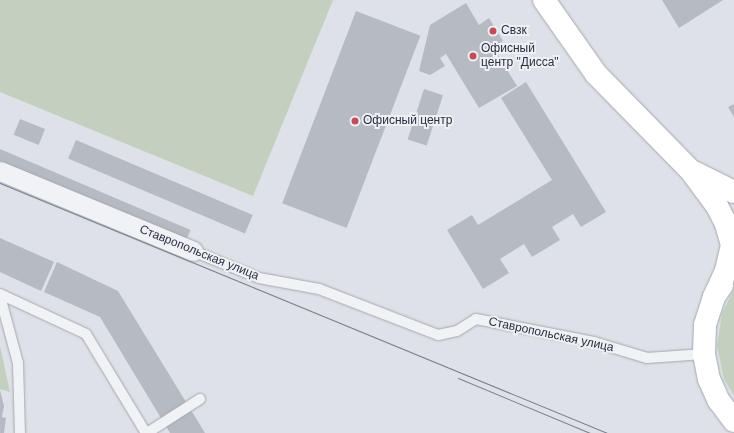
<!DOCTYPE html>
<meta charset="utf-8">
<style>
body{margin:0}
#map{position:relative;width:734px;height:433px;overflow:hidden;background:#dee1e7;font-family:Helvetica,sans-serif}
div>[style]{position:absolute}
.green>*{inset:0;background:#c3d0c0}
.building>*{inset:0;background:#b6bac3;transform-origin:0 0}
.roads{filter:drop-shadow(0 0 1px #a4a8b1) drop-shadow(0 0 1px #a4a8b1)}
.lane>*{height:10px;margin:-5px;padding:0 5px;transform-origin:5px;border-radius:5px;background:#f1f2f5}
.street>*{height:19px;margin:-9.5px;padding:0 9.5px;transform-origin:9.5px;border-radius:9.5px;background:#f1f2f5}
.secondary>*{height:22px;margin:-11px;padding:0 11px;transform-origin:11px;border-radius:11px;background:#fff}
.tram>*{height:1px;margin:-0.5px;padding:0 0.5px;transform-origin:0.5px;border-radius:0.5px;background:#79808f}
.dots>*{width:11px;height:11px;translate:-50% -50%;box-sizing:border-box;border:2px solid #eef0f5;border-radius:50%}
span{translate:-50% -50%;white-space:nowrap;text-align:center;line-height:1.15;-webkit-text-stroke:4px #eef0f5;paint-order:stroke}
.poi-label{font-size:12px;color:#292f3d}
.left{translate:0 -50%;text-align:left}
.street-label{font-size:12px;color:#292f3d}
</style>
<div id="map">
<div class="green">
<div style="clip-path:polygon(0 0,333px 0,253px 196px,0 92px)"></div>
<div style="clip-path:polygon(734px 289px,734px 396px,724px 379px,717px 346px,722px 313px)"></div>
<div style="clip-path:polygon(0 346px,10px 392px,0 389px)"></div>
</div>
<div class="building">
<div style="clip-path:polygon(662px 0,723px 0,679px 28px)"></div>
<div style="clip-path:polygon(466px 3px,479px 25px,489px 18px,503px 41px,493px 47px,517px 86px,479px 108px,446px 54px,440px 58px,445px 66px,430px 75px,419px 71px,430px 25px)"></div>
<div style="left:356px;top:11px;width:69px;height:206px;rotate:21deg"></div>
<div style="clip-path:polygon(526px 82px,606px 212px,581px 227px,573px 214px,552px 227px,560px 240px,532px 257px,524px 244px,500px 259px,509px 273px,483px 289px,447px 230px,472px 215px,478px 225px,552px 180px,501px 98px)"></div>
<div style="left:424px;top:89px;width:20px;height:53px;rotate:18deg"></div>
<div style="clip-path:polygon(734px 104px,734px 117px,728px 107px)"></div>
<div style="left:20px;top:119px;width:27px;height:17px;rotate:22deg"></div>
<div style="left:76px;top:140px;width:192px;height:20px;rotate:23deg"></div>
<div style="left:0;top:149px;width:207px;height:14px;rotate:23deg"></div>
<div style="clip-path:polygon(0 238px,54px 262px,41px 291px,0 272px)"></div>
<div style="clip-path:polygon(57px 262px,118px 291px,205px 433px,170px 433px,100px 317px,44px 292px)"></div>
<div style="clip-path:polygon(0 390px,4px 406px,2px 417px,6px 418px,4px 433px,0 433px)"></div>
</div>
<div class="roads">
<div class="lane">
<div style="left:193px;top:251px;width:71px;rotate:22.2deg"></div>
<div style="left:259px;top:278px;width:61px;rotate:10.4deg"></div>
<div style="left:319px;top:289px;width:128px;rotate:21.1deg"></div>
<div style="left:438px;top:335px;width:19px;rotate:-12deg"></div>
<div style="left:457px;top:331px;width:22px;rotate:-32deg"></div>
<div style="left:476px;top:319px;width:120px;rotate:11deg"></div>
<div style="left:594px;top:342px;width:55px;rotate:16.8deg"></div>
<div style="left:647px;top:358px;width:57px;rotate:-4deg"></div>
<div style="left:0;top:294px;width:95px;rotate:24.9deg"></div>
<div style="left:86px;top:334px;width:116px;rotate:58.8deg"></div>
<div style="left:0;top:296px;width:69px;rotate:75deg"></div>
<div style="left:18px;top:363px;width:70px;rotate:88.4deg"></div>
<div style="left:147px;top:433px;width:63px;rotate:-32.7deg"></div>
</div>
<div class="street">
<div style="left:0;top:171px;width:209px;rotate:22.5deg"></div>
</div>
<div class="secondary">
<div style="left:544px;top:0;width:90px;rotate:54.9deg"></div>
<div style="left:596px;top:74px;width:136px;rotate:45.6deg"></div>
<div style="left:691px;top:171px;width:44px;rotate:53.4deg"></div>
<div style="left:717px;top:206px;width:20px;rotate:63deg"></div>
<div style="left:726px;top:224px;width:22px;rotate:74deg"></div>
<div style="left:732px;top:245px;width:27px;rotate:103deg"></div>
<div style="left:726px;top:271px;width:29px;rotate:115deg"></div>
<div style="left:696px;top:173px;width:42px;rotate:26.6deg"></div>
<div style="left:722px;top:285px;width:14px;rotate:124deg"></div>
<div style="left:714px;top:297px;width:29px;rotate:108deg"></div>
<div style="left:705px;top:325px;width:29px;rotate:92deg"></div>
<div style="left:704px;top:354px;width:25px;rotate:79deg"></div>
<div style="left:709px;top:379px;width:24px;rotate:66deg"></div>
<div style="left:719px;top:401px;width:25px;rotate:53deg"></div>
</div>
</div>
<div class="tram">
<div style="left:0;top:183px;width:656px;rotate:22.38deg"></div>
<div style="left:458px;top:378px;width:143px;rotate:22.6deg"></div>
</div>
<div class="dots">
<div style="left:493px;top:31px;background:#c44c57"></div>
<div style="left:473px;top:56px;background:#c44c57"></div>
<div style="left:355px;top:121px;background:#c44c57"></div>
</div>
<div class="poi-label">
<span class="left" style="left:501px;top:31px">Свзк</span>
<span class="left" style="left:481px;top:56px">Офисный<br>центр "Дисса"</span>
<span class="left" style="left:363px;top:121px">Офисный центр</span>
</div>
<div class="street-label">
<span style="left:199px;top:253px;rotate:22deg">Ставропольская улица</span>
<span style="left:551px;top:335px;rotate:12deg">Ставропольская улица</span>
</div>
</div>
